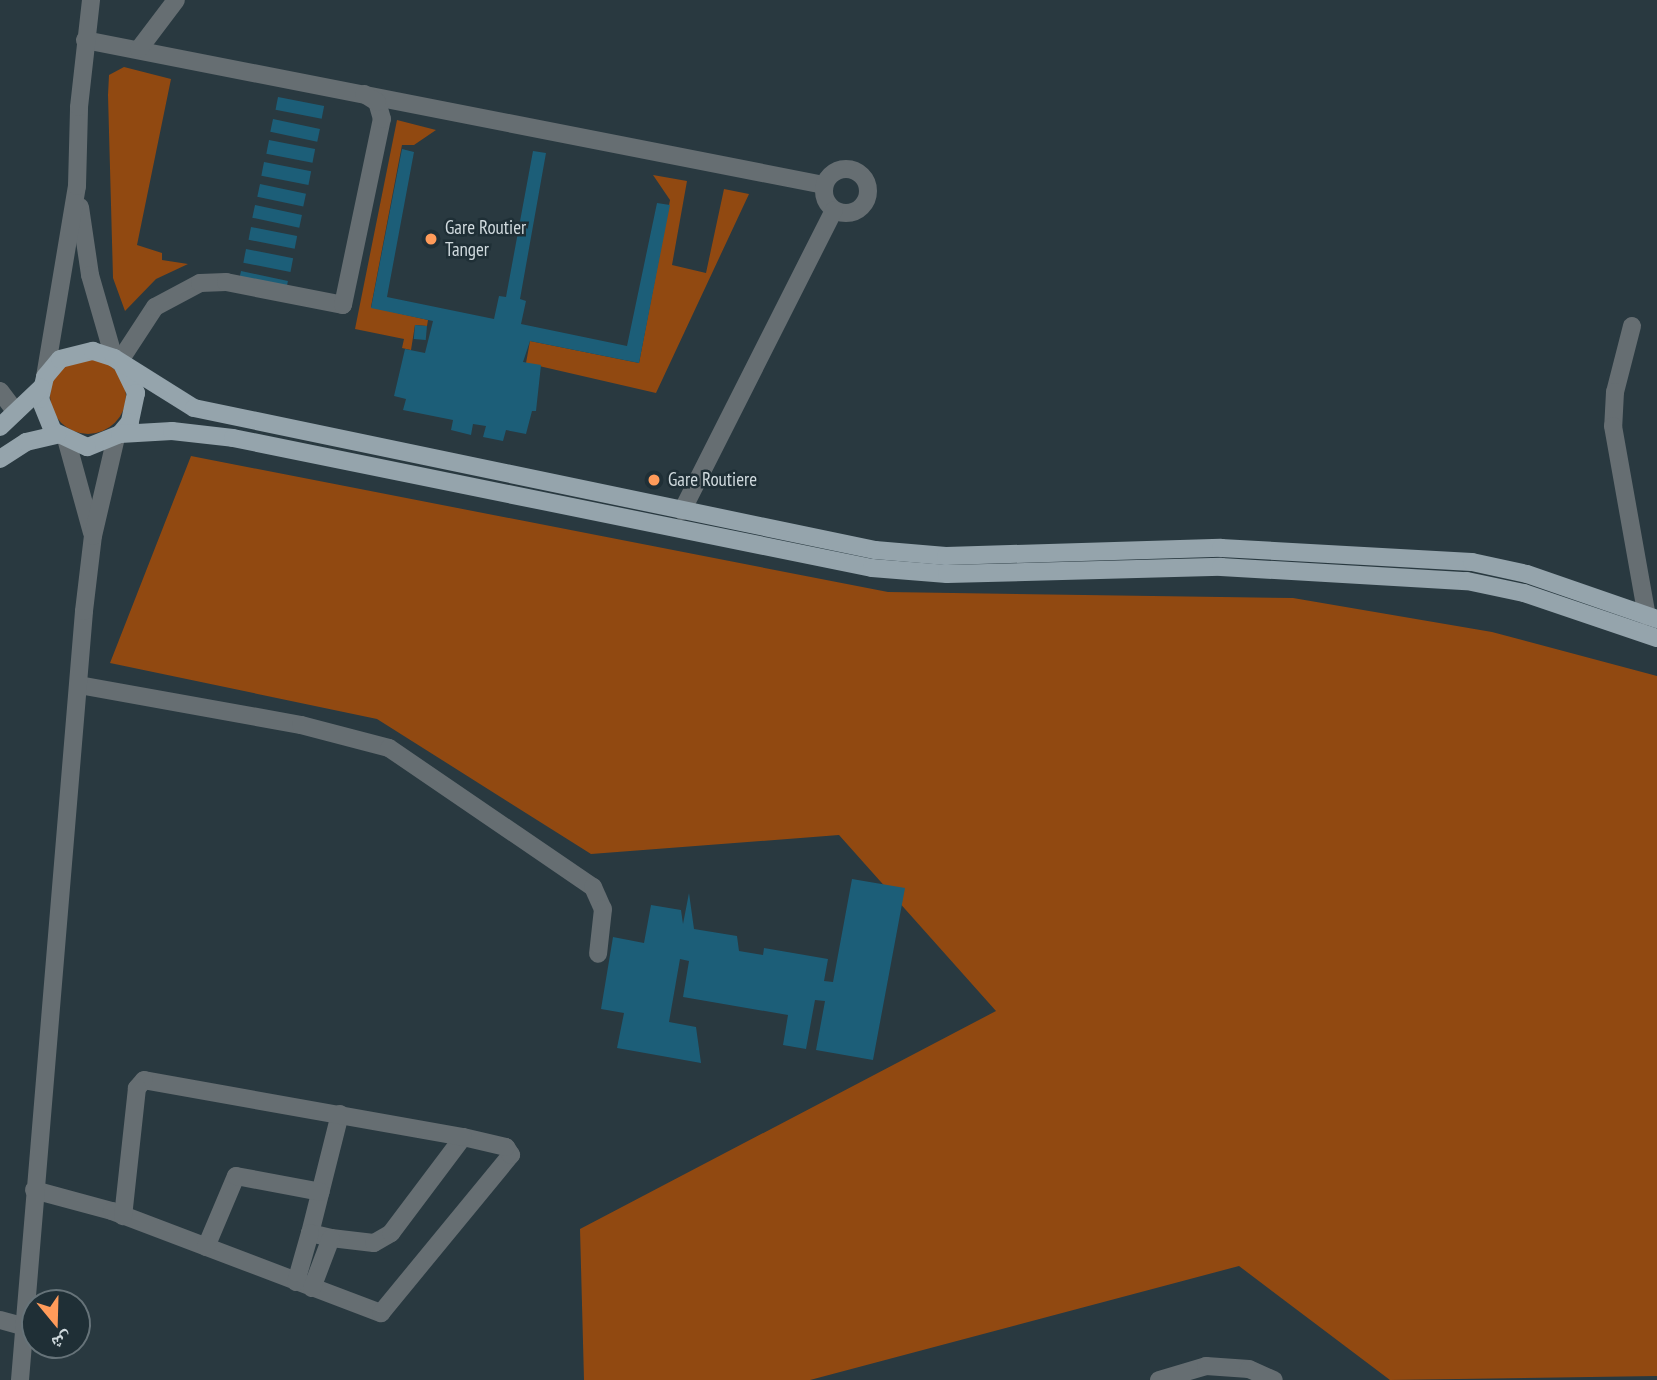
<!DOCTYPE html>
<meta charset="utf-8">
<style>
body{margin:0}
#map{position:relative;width:1657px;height:1380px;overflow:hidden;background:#293940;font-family:"PT Sans Narrow","Noto Naskh Arabic",sans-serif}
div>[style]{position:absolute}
.green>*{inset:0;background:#914911}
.round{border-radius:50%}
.building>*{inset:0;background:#1c5e78;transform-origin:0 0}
.minor>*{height:18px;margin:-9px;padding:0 9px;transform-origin:9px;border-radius:9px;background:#666e72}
.minor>.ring{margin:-9px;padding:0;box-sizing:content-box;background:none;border:18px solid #666e72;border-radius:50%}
.major>*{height:18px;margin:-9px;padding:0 9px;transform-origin:9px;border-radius:9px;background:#95a4ac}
.dots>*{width:19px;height:19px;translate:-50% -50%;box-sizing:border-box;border:4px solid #1f2f36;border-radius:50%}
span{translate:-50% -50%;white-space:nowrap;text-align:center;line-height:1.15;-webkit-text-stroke:5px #1f2f36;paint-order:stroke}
.poi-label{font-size:19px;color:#d0dade}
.left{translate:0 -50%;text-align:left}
.north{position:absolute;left:21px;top:1289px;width:70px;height:70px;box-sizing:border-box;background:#1f2f36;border:2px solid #667379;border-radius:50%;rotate:161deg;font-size:19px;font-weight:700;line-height:28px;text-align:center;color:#d0dade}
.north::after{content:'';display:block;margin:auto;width:24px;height:32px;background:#ff9b5a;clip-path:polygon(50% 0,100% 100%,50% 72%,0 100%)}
</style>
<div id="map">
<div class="green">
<div style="clip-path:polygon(124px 67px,171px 79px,137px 245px,162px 253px,162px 260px,188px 264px,156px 279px,125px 311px,113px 278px,108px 95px,109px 75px)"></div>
<div style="clip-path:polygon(397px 120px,436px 130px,414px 145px,402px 145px,371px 307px,428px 320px,427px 326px,415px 325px,411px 350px,402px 348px,404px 339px,355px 329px)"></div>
<div style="clip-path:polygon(653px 175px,687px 181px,672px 265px,706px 273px,724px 189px,749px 194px,656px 393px,526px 363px,530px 341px,639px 363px,670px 200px)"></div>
<div class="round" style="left:50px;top:358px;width:76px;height:76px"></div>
<div style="clip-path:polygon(191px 456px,888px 592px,1293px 598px,1492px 632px,1657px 676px,1657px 1376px,1390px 1380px,1239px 1266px,810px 1380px,584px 1380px,580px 1229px,996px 1011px,839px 835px,591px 854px,377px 719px,110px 663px)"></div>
</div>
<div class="building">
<div style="left:278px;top:97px;width:47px;height:13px;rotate:11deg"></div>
<div style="left:273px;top:119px;width:48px;height:13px;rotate:12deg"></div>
<div style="left:269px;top:140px;width:47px;height:14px;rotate:11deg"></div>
<div style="clip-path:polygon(402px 149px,414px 152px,387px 297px,494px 319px,499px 296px,506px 297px,533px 151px,546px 153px,520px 299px,526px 301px,521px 324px,627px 346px,657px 203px,670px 205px,639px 363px,530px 341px,523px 362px,541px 365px,536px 411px,532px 411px,526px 434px,506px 430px,503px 441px,483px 437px,486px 426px,473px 424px,471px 435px,451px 430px,453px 420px,403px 410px,406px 399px,394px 396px,405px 349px,425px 353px,433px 321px,371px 308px)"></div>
<div style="left:264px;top:162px;width:48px;height:14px;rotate:11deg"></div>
<div style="left:260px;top:184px;width:47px;height:13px;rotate:12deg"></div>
<div style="left:255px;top:205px;width:48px;height:13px;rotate:12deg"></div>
<div style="left:251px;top:227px;width:47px;height:13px;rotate:11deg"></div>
<div style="left:246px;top:249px;width:48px;height:14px;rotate:11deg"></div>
<div style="left:241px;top:271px;width:48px;height:12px;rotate:12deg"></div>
<div style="left:415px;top:325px;width:12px;height:14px;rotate:5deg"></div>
<div style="clip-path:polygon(852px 879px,905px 888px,873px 1060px,816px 1050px,825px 1001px,815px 1000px,806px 1049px,783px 1045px,788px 1015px,683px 997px,689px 961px,680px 959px,669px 1022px,696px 1027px,701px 1063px,617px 1048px,624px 1013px,601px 1009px,613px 937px,644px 943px,651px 905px,681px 910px,683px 924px,689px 893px,694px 929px,737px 936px,739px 951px,763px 955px,764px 948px,828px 959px,824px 981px,833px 982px)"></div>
</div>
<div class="minor">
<div style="left:85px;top:40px;width:753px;rotate:11.1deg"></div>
<div style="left:139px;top:49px;width:61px;rotate:-52.9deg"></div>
<div class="ring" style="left:824px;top:169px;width:26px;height:26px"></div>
<div style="left:80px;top:207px;width:69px;rotate:81.6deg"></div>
<div style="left:90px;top:275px;width:86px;rotate:73.9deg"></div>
<div style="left:1632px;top:326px;width:68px;rotate:104.4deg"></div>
<div style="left:1615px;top:392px;width:34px;rotate:93deg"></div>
<div style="left:1613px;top:426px;width:193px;rotate:79.9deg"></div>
<div style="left:119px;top:362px;width:66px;rotate:-56.8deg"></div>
<div style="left:155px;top:307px;width:51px;rotate:-28.1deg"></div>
<div style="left:200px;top:283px;width:26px;rotate:-2deg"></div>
<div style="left:226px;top:282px;width:119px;rotate:11.1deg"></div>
<div style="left:343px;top:305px;width:190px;rotate:-78.2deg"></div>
<div style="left:382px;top:119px;width:18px;rotate:-106deg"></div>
<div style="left:377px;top:102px;width:15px;rotate:-148deg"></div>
<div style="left:45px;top:377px;width:194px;rotate:-80.5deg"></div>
<div style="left:77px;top:186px;width:79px;rotate:-88.5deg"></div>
<div style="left:79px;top:107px;width:108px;rotate:-83.6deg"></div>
<div style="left:0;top:391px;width:26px;rotate:53deg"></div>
<div style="left:67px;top:442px;width:94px;rotate:74.6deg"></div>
<div style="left:682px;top:511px;width:337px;rotate:-63.2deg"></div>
<div style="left:79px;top:685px;width:226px;rotate:10.2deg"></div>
<div style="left:301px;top:725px;width:91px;rotate:14.6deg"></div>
<div style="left:389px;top:748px;width:247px;rotate:34.3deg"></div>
<div style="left:593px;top:887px;width:24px;rotate:66deg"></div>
<div style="left:603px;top:909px;width:45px;rotate:96.3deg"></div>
<div style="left:340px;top:1114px;width:123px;rotate:104.1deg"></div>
<div style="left:310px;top:1233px;width:22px;rotate:13deg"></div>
<div style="left:331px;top:1238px;width:43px;rotate:6.6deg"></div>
<div style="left:374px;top:1243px;width:20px;rotate:-30deg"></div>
<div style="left:391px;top:1233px;width:120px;rotate:-53.1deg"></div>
<div style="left:34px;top:1190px;width:81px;rotate:15.1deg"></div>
<div style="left:112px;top:1211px;width:288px;rotate:20.8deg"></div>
<div style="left:381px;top:1313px;width:205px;rotate:-50.6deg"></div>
<div style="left:511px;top:1155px;width:9px;rotate:-122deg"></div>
<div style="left:506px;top:1147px;width:44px;rotate:-166.9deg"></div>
<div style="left:463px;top:1137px;width:324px;rotate:-169.9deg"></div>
<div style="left:144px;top:1080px;width:11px;rotate:131deg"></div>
<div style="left:137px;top:1088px;width:129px;rotate:96.2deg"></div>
<div style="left:206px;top:1247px;width:77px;rotate:-67.1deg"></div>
<div style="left:236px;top:1176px;width:86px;rotate:10.7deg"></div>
<div style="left:296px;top:1282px;width:51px;rotate:-74.1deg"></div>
<div style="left:312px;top:1288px;width:53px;rotate:-69.2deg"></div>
<div style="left:0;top:1320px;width:23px;rotate:15deg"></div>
<div style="left:20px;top:1380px;width:772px;rotate:-85.24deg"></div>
<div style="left:84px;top:611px;width:76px;rotate:-83.2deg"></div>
<div style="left:93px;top:536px;width:102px;rotate:-76.9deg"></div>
<div style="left:1159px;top:1380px;width:49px;rotate:-16.6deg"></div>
<div style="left:1206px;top:1366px;width:43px;rotate:4deg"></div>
<div style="left:1249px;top:1369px;width:27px;rotate:24deg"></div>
</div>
<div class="major">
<div style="left:123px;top:366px;width:30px;rotate:64deg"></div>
<div style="left:136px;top:393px;width:30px;rotate:102deg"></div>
<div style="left:130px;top:422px;width:16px;rotate:130deg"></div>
<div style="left:120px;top:434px;width:35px;rotate:158deg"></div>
<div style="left:87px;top:447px;width:38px;rotate:-155deg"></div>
<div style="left:53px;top:431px;width:35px;rotate:-112deg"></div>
<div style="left:40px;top:399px;width:23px;rotate:-77deg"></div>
<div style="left:45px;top:377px;width:23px;rotate:-50deg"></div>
<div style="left:60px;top:359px;width:34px;rotate:-14deg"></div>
<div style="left:93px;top:351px;width:22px;rotate:18deg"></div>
<div style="left:114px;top:358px;width:94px;rotate:32deg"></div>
<div style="left:194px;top:408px;width:696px;rotate:11.78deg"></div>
<div style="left:875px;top:550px;width:71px;rotate:4.8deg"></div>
<div style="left:946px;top:556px;width:275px;rotate:-1.7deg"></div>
<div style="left:1221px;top:548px;width:251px;rotate:3.2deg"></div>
<div style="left:1472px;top:562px;width:56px;rotate:12.3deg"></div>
<div style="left:1527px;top:574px;width:138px;rotate:19.1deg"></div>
<div style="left:0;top:427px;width:57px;rotate:-43.6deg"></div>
<div style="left:120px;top:434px;width:52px;rotate:-3.3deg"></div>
<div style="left:172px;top:431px;width:61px;rotate:6.5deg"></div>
<div style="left:233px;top:438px;width:652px;rotate:11.5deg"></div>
<div style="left:872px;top:568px;width:75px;rotate:4.6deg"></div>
<div style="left:947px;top:574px;width:274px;rotate:-1.5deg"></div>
<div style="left:1221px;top:567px;width:246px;rotate:3.3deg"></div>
<div style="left:1467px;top:581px;width:58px;rotate:11.9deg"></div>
<div style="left:1524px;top:593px;width:140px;rotate:18.7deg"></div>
<div style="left:0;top:459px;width:31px;rotate:-33deg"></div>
<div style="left:26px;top:442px;width:32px;rotate:-13deg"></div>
</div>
<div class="dots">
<div style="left:431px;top:239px;background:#ff9b5a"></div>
<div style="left:654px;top:480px;background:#ff9b5a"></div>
</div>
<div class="poi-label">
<span class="left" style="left:445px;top:239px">Gare Routier<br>Tanger</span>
<span class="left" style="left:668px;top:480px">Gare Routiere</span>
</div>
<div class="north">ش</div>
</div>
